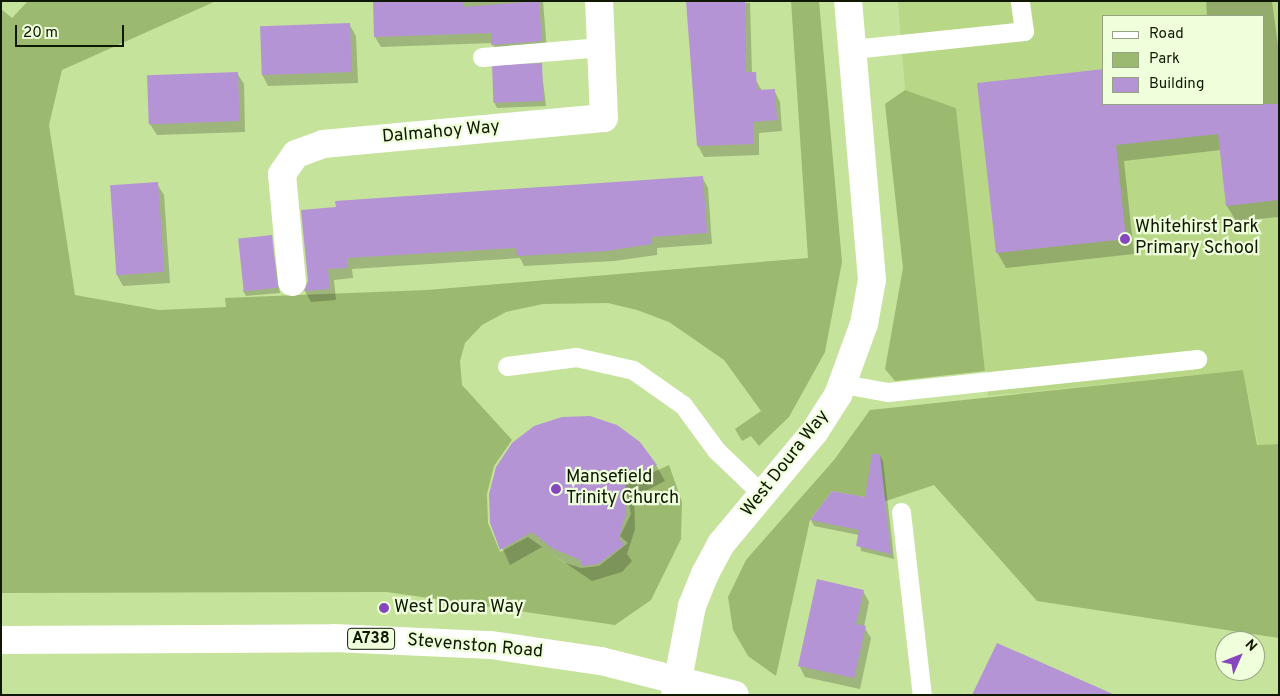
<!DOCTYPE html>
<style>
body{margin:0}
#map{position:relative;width:1280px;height:696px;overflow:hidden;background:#c6e39b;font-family:Overpass,sans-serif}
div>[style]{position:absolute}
.built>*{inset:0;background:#b8d888}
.green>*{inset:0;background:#9cb970}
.shadow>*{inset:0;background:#0003}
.building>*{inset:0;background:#b594d6;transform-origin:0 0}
.lane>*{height:19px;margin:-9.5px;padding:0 9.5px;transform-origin:9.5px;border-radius:9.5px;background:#fff}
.street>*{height:28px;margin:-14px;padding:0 14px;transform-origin:14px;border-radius:14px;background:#fff}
.highway>*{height:28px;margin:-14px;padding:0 14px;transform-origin:14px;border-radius:14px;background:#fff}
.dots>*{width:14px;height:14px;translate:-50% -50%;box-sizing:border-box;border:2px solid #efffdb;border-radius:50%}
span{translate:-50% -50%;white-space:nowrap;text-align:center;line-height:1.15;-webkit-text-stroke:4.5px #efffdb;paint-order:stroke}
.shield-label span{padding:1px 4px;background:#efffdb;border:1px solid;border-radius:4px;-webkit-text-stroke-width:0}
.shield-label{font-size:16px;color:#0f1800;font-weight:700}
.street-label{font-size:18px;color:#0f1800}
.poi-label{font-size:18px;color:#0f1800}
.left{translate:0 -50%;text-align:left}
.frame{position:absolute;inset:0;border:2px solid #0f1800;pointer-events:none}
.legend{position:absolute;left:1102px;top:15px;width:162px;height:90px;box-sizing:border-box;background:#efffdb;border:1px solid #95a383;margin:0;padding:6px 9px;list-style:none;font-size:15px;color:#0f1800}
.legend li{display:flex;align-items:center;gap:10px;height:25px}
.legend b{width:25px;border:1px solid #95a383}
.north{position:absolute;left:1215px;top:631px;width:50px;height:50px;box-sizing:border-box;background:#efffdb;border:1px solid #95a383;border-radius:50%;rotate:46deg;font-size:14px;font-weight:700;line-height:20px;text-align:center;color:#0f1800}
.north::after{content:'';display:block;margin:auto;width:18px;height:22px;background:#8747bc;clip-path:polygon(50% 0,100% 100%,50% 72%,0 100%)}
.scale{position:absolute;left:15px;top:25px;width:109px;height:22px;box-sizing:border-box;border:2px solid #0f1800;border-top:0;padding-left:6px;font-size:15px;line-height:18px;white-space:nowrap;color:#0f1800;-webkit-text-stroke:4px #efffdb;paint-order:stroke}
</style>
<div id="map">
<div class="built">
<div style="clip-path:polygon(evenodd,898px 1px,1279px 1px,1279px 444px,1258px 445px,1243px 370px,988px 396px,956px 108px,905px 90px,898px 1px,1104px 16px,1264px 16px,1264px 104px,1104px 104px,1104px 16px)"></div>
</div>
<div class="green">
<div style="clip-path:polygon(28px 1px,216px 1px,62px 70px,49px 125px,75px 295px,159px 310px,226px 307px,225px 298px,427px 290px,808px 258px,791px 1px,819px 1px,842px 262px,825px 352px,789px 417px,759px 446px,751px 436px,742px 441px,735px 429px,761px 411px,724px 360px,669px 322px,637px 310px,608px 303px,543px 304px,506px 312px,482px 325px,465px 343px,460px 361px,462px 385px,512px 440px,494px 466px,487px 494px,488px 523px,500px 552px,528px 537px,565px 563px,581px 568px,599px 566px,628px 543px,620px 536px,631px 514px,625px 485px,669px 465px,682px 502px,681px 539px,651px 600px,615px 625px,387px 592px,1px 593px,1px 9px,12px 18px)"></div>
<div style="clip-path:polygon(905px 90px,956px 108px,985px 371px,895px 381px,885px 369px,903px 268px,885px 104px)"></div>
<div style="clip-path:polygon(1243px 370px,1257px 445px,1279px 444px,1279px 638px,1037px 601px,934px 485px,886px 501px,832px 491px,810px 520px,776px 676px,748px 656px,733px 630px,728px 597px,746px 560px,834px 460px,870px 410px)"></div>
</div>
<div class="shadow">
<div style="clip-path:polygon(375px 1px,543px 1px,547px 51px,498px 55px,492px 43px,381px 47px,375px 37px)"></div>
<div style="clip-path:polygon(687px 1px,750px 3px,752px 73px,762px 91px,774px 90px,780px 102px,782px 131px,759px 133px,759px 155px,704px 157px,698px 146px)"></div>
<div style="clip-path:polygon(1206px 1px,1272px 1px,1279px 53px,1279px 217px,1236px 221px,1227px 206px,1221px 150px,1124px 161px,1134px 254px,1006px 268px,997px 252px,1104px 104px,1264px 104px,1264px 16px,1207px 16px)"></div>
<div style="clip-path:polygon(349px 24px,356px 36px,358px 83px,268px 86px,262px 74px)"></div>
<div style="clip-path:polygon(541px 65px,546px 106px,497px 108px,494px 102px)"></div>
<div style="clip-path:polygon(237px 73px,244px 84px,245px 132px,157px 135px,150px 124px)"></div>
<div style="clip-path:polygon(702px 177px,708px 188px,712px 244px,657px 248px,657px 255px,614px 261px,524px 266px,520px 258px,352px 269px,353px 278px,334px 280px,336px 300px,311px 302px,305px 291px,309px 281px,302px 211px)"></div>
<div style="clip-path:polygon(157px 184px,164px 195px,170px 283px,123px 286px,117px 275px,111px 186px)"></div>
<div style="clip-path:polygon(271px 236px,280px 293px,246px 296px,243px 291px)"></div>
<div style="clip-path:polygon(880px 455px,883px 461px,894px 559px,861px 551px,859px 535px,814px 526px,811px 520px,833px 492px,866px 499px)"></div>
<div style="clip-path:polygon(656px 465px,665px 481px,634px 497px,635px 529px,627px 554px,632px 561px,622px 572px,592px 581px,542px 547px,510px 565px,491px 522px)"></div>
<div style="clip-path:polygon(863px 591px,869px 602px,864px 627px,871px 638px,860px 689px,805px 677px,799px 665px)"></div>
</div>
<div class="building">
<div style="clip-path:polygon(373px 1px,464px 1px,464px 7px,539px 1px,542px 41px,491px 45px,491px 33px,374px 37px)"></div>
<div style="clip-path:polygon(686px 1px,745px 1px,746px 72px,756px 72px,757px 90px,775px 89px,777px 120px,753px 122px,754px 144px,697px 146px)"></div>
<div style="left:350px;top:23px;width:49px;height:90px;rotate:88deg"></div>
<div style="left:542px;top:63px;width:38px;height:50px;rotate:88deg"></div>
<div style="clip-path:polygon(1104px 69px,1104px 104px,1279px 104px,1279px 200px,1226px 206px,1218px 134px,1116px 145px,1126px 239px,996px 253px,977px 83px)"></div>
<div style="left:238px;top:72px;width:49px;height:91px;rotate:88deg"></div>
<div style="clip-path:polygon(703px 176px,707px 233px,651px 237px,652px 244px,607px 251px,517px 256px,516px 248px,347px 258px,347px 268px,328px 269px,330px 289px,304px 291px,308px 281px,301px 210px,336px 207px,335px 201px)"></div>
<div style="left:158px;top:182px;width:90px;height:48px;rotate:86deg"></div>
<div style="left:272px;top:235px;width:53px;height:34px;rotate:84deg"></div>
<div style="clip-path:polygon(590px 416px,617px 425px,640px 442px,657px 465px,625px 481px,626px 513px,619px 538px,624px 545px,598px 564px,582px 566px,580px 560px,552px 548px,532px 532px,500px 550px,490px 523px,489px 494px,496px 467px,512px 443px,534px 426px,562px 417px)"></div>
<div style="clip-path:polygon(872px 454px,880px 454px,891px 554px,856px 546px,859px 530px,810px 520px,832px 491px,865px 497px)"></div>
<div style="clip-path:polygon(817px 579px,864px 590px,856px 624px,866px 626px,854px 678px,798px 666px)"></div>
<div style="clip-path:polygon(997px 643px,1115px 695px,972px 695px)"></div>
</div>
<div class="lane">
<div style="left:853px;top:49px;width:172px;rotate:-6deg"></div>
<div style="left:1024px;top:31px;width:30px;rotate:-98deg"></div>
<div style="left:482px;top:57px;width:119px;rotate:-4.8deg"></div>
<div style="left:507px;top:366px;width:70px;rotate:-7.4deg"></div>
<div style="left:576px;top:357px;width:58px;rotate:12.8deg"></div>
<div style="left:633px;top:370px;width:61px;rotate:35deg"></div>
<div style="left:683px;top:405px;width:56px;rotate:53.7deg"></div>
<div style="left:716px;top:450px;width:65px;rotate:43.8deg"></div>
<div style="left:843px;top:384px;width:46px;rotate:10.1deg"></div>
<div style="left:888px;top:392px;width:311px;rotate:-6.1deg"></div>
<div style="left:901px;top:512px;width:184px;rotate:83.5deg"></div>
</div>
<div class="street">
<div style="left:292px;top:282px;width:108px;rotate:-95.3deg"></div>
<div style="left:282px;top:174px;width:24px;rotate:-55deg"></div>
<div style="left:296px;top:154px;width:29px;rotate:-20deg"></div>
<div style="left:323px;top:144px;width:282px;rotate:-5.3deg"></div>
<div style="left:604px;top:118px;width:117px;rotate:-92.4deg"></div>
<div style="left:675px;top:695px;width:91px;rotate:-79.2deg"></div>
<div style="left:692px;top:606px;width:35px;rotate:-68deg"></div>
<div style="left:705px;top:574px;width:34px;rotate:-62deg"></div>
<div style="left:721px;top:544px;width:147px;rotate:-50.2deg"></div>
<div style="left:815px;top:431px;width:43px;rotate:-57.4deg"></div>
<div style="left:838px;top:395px;width:76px;rotate:-69.9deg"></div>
<div style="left:864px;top:324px;width:45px;rotate:-79.7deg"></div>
<div style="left:872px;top:280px;width:280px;rotate:-94.9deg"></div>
</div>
<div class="highway">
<div style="left:1px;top:640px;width:333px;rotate:-0.3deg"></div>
<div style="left:334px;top:638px;width:157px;rotate:2.6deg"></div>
<div style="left:491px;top:645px;width:111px;rotate:8.3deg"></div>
<div style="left:601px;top:661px;width:138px;rotate:14.2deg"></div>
</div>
<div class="dots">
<div style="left:1125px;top:239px;background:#8747bc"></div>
<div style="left:556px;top:489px;background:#8747bc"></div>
<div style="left:384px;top:608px;background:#8747bc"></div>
</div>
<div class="shield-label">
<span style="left:371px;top:639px">A738</span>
</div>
<div class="street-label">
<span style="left:441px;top:133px;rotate:-5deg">Dalmahoy Way</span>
<span style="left:786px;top:464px;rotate:-52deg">West Doura Way</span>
<span style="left:475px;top:647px;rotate:5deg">Stevenston Road</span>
</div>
<div class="poi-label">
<span class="left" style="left:1135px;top:239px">Whitehirst Park<br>Primary School</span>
<span class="left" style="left:566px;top:489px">Mansefield<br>Trinity Church</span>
<span class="left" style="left:394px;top:608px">West Doura Way</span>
</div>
<div class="frame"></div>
<ul class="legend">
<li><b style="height:6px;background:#fff"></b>Road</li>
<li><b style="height:14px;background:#9cb970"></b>Park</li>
<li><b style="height:14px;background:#b594d6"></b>Building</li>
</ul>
<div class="north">N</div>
<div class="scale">20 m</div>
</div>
